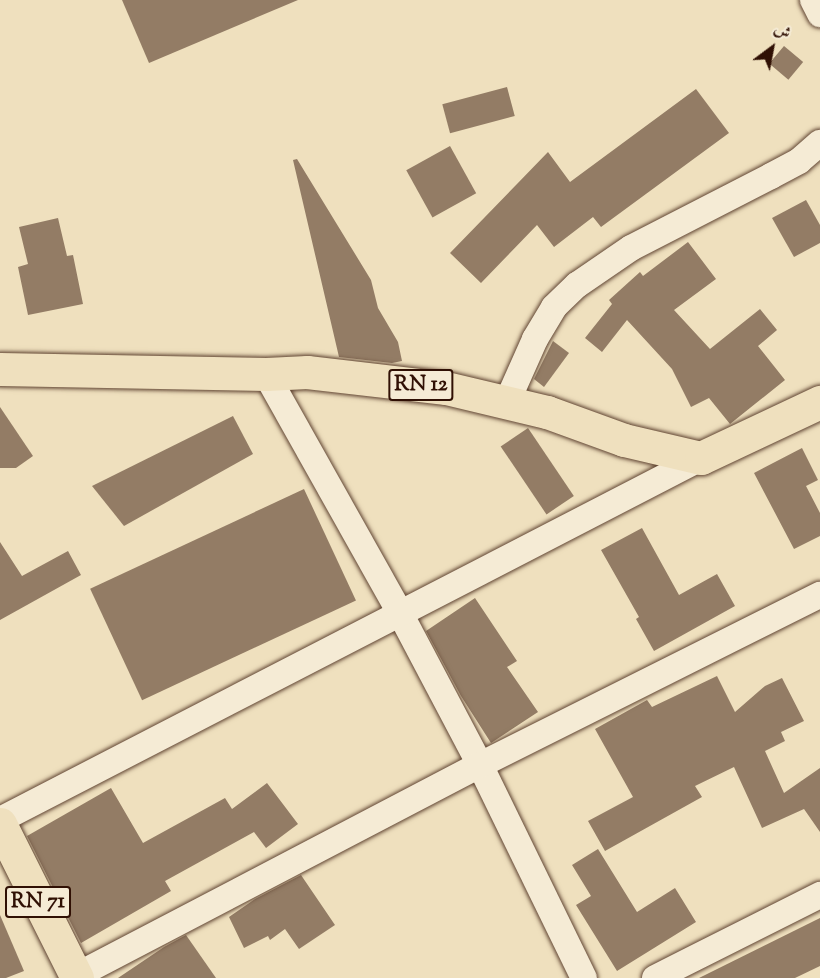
<!DOCTYPE html>
<meta charset="utf-8">
<style>
body{margin:0}
#map{position:relative;width:820px;height:978px;overflow:hidden;background:#efe0be;font-family:"Sorts Mill Goudy",Amiri,serif}
div>[style]{position:absolute}
.building>*{inset:0;background:#937c65;transform-origin:0 0}
.roads{filter:drop-shadow(0 0 2px #604432) drop-shadow(0 0 2px #604432)}
.minor>*{height:26px;margin:-13px;padding:0 13px;transform-origin:13px;border-radius:13px;background:#f5ebd5}
.primary>*{height:33px;margin:-16.5px;padding:0 16.5px;transform-origin:16.5px;border-radius:16.5px;background:#efe0be}
span{translate:-50% -50%;white-space:nowrap;text-align:center;line-height:1.15;-webkit-text-stroke:6px #f5ebd5;paint-order:stroke}
.shield-label span{padding:2px 4px;background:#f5ebd5;border:2px solid;border-radius:4px;-webkit-text-stroke-width:0}
.shield-label{font-size:21px;color:#301004;font-weight:700}
.north{position:absolute;left:742px;top:18px;width:60px;height:60px;-webkit-text-stroke:4px #f5ebd5;paint-order:stroke;rotate:32deg;font-size:16px;font-weight:700;line-height:24px;text-align:center;color:#301004}
.north::after{content:'';display:block;margin:auto;width:21px;height:27px;background:#301004;clip-path:polygon(50% 0,100% 100%,50% 72%,0 100%)}
</style>
<div id="map">
<div class="building">
<div style="clip-path:polygon(122px 0,298px 0,149px 63px)"></div>
<div style="left:784px;top:46px;width:25px;height:23px;rotate:40deg"></div>
<div style="left:507px;top:87px;width:30px;height:67px;rotate:75deg"></div>
<div style="clip-path:polygon(696px 89px,729px 133px,601px 227px,593px 217px,554px 247px,537px 225px,481px 283px,450px 253px,548px 152px,570px 182px)"></div>
<div style="left:450px;top:146px;width:54px;height:50px;rotate:61deg"></div>
<div style="clip-path:polygon(297px 159px,371px 280px,378px 308px,398px 342px,402px 361px,392px 363px,339px 357px,293px 160px)"></div>
<div style="clip-path:polygon(806px 200px,820px 225px,820px 243px,794px 257px,772px 218px)"></div>
<div style="clip-path:polygon(58px 218px,67px 256px,73px 255px,83px 304px,28px 315px,18px 267px,28px 264px,19px 227px)"></div>
<div style="clip-path:polygon(688px 242px,716px 279px,674px 310px,710px 349px,760px 309px,777px 330px,758px 346px,785px 380px,730px 424px,709px 398px,691px 407px,672px 369px,627px 320px,602px 352px,585px 338px,612px 304px,609px 300px,640px 272px,643px 276px)"></div>
<div style="clip-path:polygon(553px 341px,569px 353px,544px 387px,534px 379px)"></div>
<div style="clip-path:polygon(0 407px,33px 456px,16px 468px,0 468px)"></div>
<div style="clip-path:polygon(233px 416px,253px 454px,124px 526px,92px 486px)"></div>
<div style="left:528px;top:428px;width:82px;height:33px;rotate:56deg"></div>
<div style="clip-path:polygon(802px 448px,818px 480px,806px 486px,820px 513px,820px 536px,794px 549px,754px 473px)"></div>
<div style="left:304px;top:489px;width:123px;height:236px;rotate:65deg"></div>
<div style="clip-path:polygon(642px 528px,679px 595px,717px 574px,735px 606px,654px 651px,636px 619px,639px 617px,601px 550px)"></div>
<div style="clip-path:polygon(0 542px,22px 576px,68px 551px,81px 575px,0 620px)"></div>
<div style="clip-path:polygon(475px 598px,517px 661px,507px 667px,538px 712px,491px 743px,461px 696px,426px 631px)"></div>
<div style="clip-path:polygon(717px 676px,735px 712px,765px 686px,782px 678px,804px 721px,781px 732px,785px 741px,765px 751px,784px 793px,820px 768px,820px 832px,804px 809px,762px 828px,734px 767px,695px 786px,702px 797px,605px 851px,588px 821px,633px 797px,595px 729px,647px 700px,652px 707px)"></div>
<div style="clip-path:polygon(267px 783px,298px 824px,266px 848px,254px 832px,165px 881px,171px 891px,81px 943px,27px 836px,111px 788px,143px 843px,225px 798px,232px 809px)"></div>
<div style="clip-path:polygon(598px 849px,637px 912px,675px 888px,696px 922px,617px 971px,576px 905px,591px 896px,572px 865px)"></div>
<div style="clip-path:polygon(301px 875px,335px 925px,299px 949px,285px 929px,270px 940px,268px 936px,244px 948px,229px 917px,255px 899px)"></div>
<div style="clip-path:polygon(0 915px,24px 971px,6px 978px,0 978px)"></div>
<div style="clip-path:polygon(820px 918px,820px 966px,795px 978px,699px 978px)"></div>
<div style="clip-path:polygon(186px 935px,216px 978px,118px 978px,164px 947px)"></div>
</div>
<div class="roads">
<div class="minor">
<div style="left:813px;top:0;width:16px;rotate:63deg"></div>
<div style="left:266px;top:374px;width:276px;rotate:60.7deg"></div>
<div style="left:401px;top:615px;width:170px;rotate:62.2deg"></div>
<div style="left:480px;top:765px;width:237px;rotate:64deg"></div>
<div style="left:507px;top:402px;width:69px;rotate:-66deg"></div>
<div style="left:535px;top:339px;width:37px;rotate:-59deg"></div>
<div style="left:554px;top:307px;width:32px;rotate:-44deg"></div>
<div style="left:577px;top:285px;width:65px;rotate:-34.4deg"></div>
<div style="left:631px;top:248px;width:157px;rotate:-27.2deg"></div>
<div style="left:771px;top:176px;width:32px;rotate:-28deg"></div>
<div style="left:799px;top:161px;width:28px;rotate:-41deg"></div>
<div style="left:0;top:820px;width:789px;rotate:-27.31deg"></div>
<div style="left:72px;top:978px;width:460px;rotate:-27.6deg"></div>
<div style="left:480px;top:765px;width:380px;rotate:-26.6deg"></div>
<div style="left:655px;top:978px;width:185px;rotate:-26.7deg"></div>
</div>
<div class="primary">
<div style="left:0;top:369px;width:266px;rotate:1.1deg"></div>
<div style="left:266px;top:374px;width:41px;rotate:-2.8deg"></div>
<div style="left:307px;top:372px;width:140px;rotate:6.6deg"></div>
<div style="left:446px;top:388px;width:104px;rotate:13.4deg"></div>
<div style="left:547px;top:412px;width:82px;rotate:20deg"></div>
<div style="left:624px;top:440px;width:79px;rotate:13.2deg"></div>
<div style="left:701px;top:458px;width:132px;rotate:-25.2deg"></div>
<div style="left:0;top:824px;width:172px;rotate:63.4deg"></div>
</div>
</div>
<div class="shield-label">
<span style="left:421px;top:385px">RN 12</span>
<span style="left:38px;top:902px">RN 71</span>
</div>
<div class="north">ش</div>
</div>
